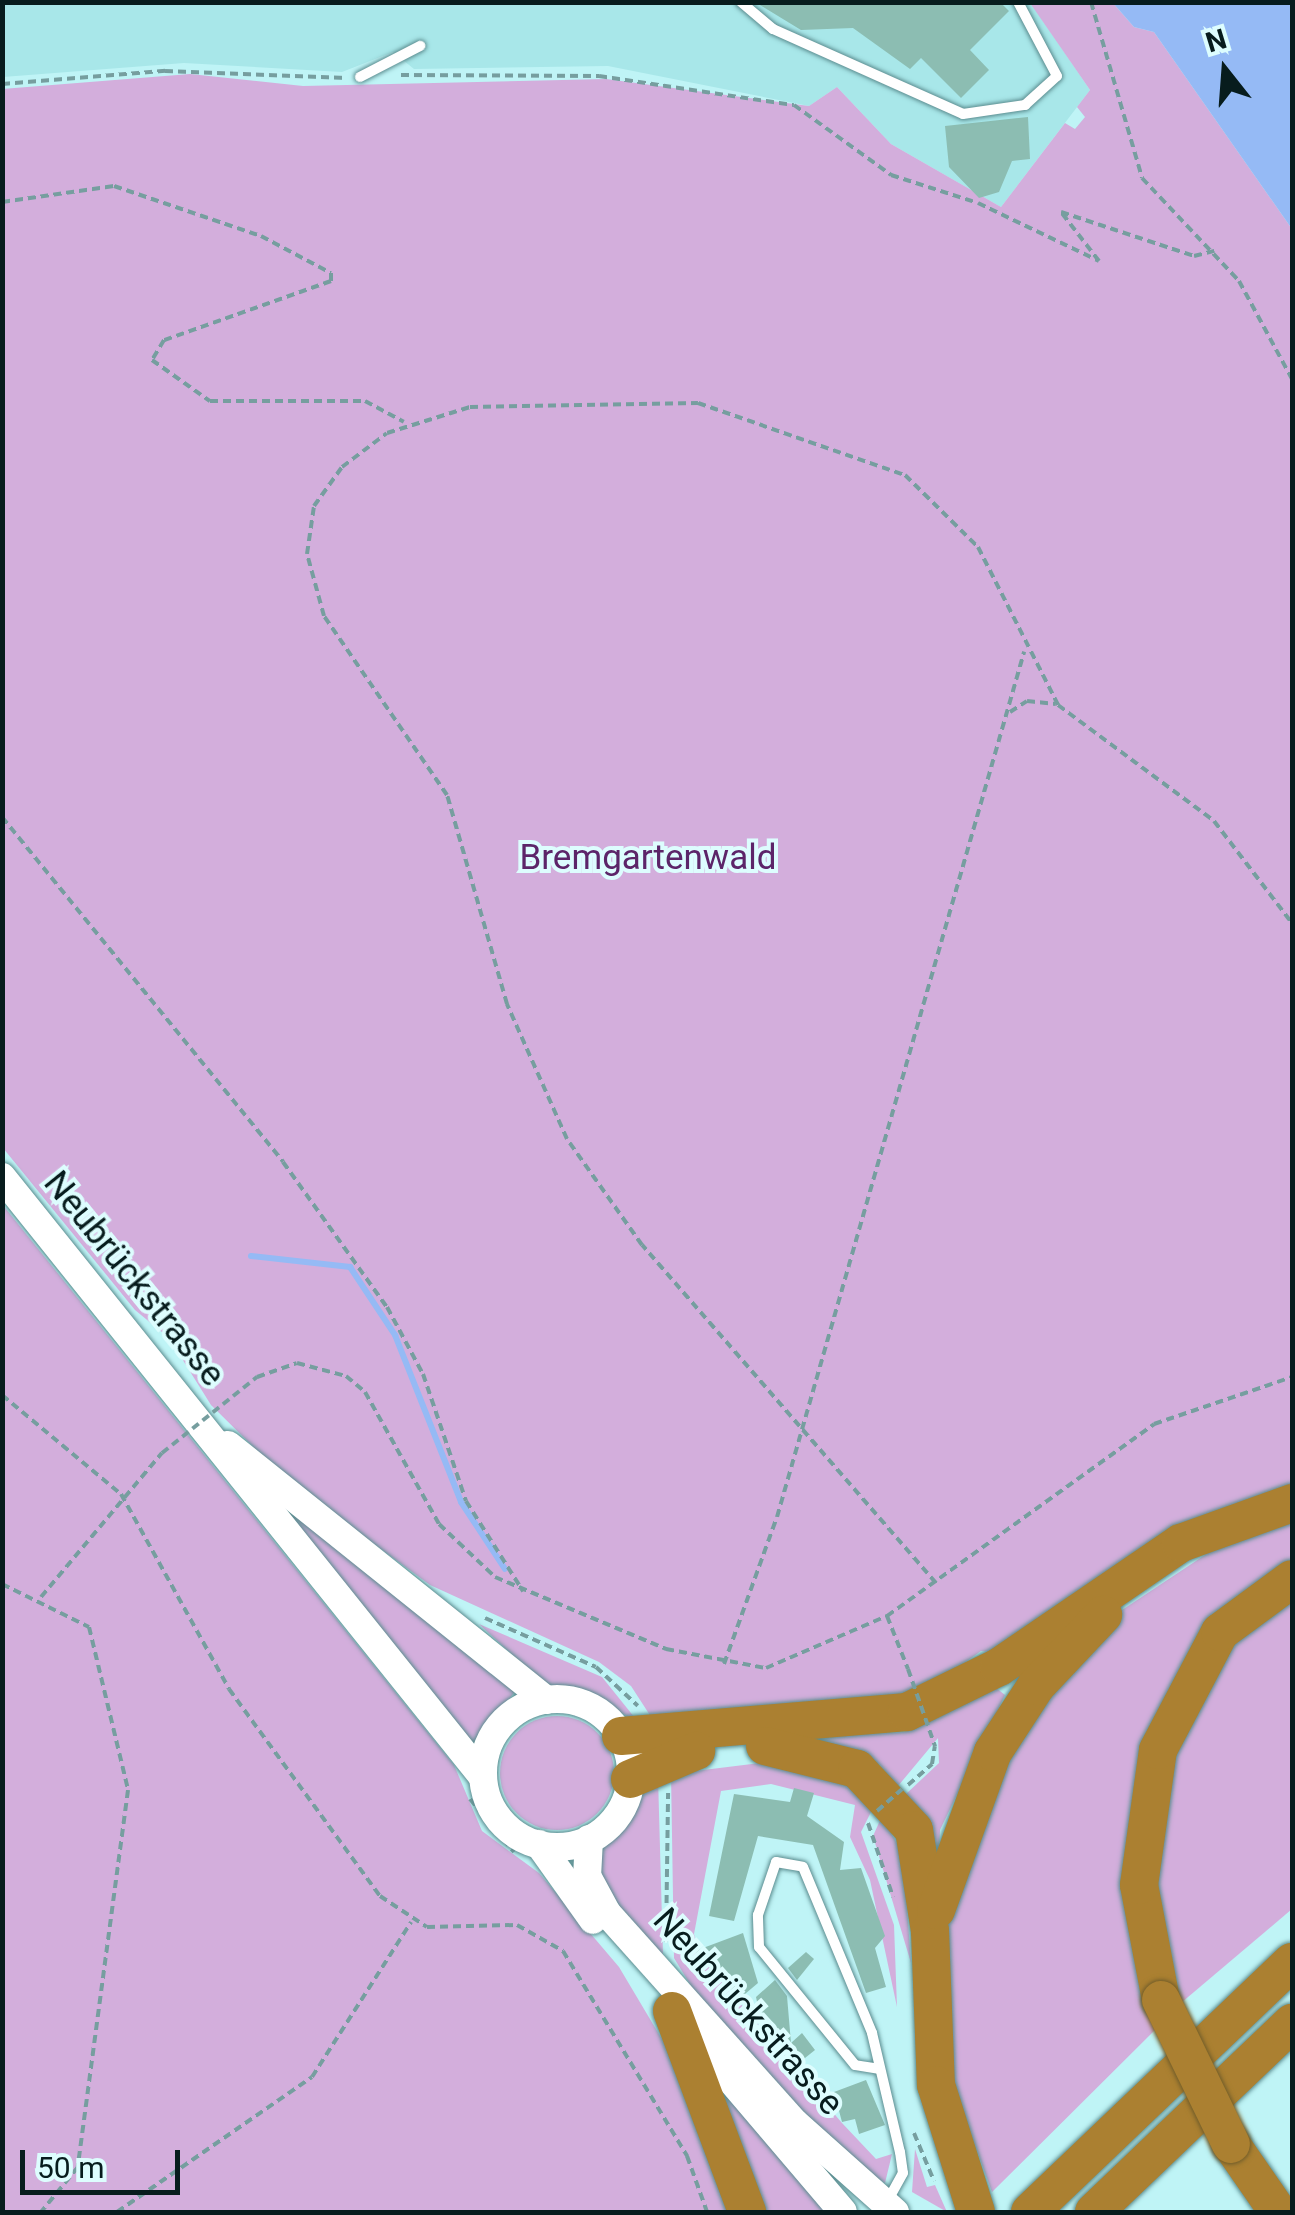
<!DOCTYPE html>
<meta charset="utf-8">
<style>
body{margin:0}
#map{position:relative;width:1295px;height:2215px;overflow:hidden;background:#bff4f6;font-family:Roboto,sans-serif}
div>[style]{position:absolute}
.built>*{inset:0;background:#a8e7e9}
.green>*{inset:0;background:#d3aedc}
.round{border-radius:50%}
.water>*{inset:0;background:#95baf5}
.stream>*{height:6px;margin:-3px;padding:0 3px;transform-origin:3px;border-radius:3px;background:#95baf5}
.building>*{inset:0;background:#8cbdb2}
.path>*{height:4px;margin-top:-2px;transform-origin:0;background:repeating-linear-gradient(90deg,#769e9f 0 8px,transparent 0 13px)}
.roads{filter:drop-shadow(0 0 2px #5b8c8f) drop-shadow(0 0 2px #5b8c8f)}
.service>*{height:10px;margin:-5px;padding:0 5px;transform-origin:5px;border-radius:5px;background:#fff}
.secondary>*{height:28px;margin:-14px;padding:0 14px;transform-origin:14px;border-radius:14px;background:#fff}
.secondary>.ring{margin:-14px;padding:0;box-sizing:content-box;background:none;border:28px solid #fff;border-radius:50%}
.motorway>*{height:38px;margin:-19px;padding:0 19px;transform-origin:19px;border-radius:19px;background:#ab8031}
.path-bridge>*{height:4px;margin-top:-2px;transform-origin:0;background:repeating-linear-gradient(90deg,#769e9f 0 8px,transparent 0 13px)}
.bridges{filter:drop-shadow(0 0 2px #725d2a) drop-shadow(0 0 2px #725d2a)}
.motorway-bridge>*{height:38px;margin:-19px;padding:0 19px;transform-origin:19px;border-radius:19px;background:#ab8031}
span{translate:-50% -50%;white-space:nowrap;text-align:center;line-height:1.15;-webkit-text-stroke:8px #ddfdfe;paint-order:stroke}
.park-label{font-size:35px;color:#5c2569}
.street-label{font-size:35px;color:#071c1d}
.frame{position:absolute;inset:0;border:5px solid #071c1d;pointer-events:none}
.north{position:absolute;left:1175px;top:20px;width:100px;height:100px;-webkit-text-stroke:8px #ddfdfe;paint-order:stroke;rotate:343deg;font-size:28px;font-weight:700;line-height:40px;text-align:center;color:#071c1d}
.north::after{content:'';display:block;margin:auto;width:35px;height:45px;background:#071c1d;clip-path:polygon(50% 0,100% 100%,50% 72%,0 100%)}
.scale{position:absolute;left:20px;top:2150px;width:160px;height:45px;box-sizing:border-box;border:5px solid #071c1d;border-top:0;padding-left:12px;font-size:30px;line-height:35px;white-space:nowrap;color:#071c1d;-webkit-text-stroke:8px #ddfdfe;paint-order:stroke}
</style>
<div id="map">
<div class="built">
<div style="clip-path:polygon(1030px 2px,1090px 90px,1001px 207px,891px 144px,837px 87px,809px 106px,608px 66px,414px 69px,393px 52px,342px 72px,184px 63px,3px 77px,3px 3px)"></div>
</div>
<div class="green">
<div style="clip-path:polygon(1030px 3px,1113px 3px,1134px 27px,1154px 32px,1292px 229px,1292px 1484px,1198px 1519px,1000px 1653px,981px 1651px,919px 1695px,655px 1723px,631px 1686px,599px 1662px,430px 1585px,288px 1481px,211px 1405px,169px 1338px,135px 1310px,3px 1148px,2px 89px,190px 74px,303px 86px,606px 79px,809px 106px,837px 87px,891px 144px,1001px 207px,1065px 123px,1075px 129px,1085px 117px,1077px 107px,1090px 90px)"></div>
<div style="clip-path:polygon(2px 1204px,454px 1765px,482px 1831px,539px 1873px,619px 1967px,666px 2046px,732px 2212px,3px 2212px)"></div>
<div style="clip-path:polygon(274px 1499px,515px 1691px,479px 1742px,467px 1747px)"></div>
<div style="clip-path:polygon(1292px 1517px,1292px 1570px,1157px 1727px,1156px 2029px,992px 2192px,949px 2074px,946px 1920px,1005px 1749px,1119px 1612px,1214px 1549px)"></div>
<div style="clip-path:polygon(1292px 1597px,1292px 1909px,1181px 2003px,1156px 1876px,1171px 1763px,1227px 1651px)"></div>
<div style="clip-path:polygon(479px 1624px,602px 1677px,639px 1723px,587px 1693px,545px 1685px)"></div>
<div style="clip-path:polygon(995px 1687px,1005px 1695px,940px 1830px,938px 1874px,906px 1794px,939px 1763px,938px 1738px,898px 1786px,879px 1764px,811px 1737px,905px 1732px)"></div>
<div class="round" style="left:500px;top:1716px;width:114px;height:114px"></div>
<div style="clip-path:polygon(775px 1761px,847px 1782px,874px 1806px,861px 1832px,894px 1925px,897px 2007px,870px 1880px,850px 1837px,855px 1805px,771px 1784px,721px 1791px,694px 1934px,700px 1956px,842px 2123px,876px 2159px,892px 2154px,885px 2183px,846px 2160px,702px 2004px,674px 1958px,671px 1774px)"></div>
<div style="clip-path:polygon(658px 1777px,663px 1955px,654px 1960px,611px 1910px,595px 1862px,638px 1791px)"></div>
<div style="clip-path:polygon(882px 1816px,903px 1855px,911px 1963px,873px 1836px)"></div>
<div style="clip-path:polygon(703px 2061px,830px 2212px,756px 2212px)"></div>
<div style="clip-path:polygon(915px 2149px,927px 2187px,935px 2185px,947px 2212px,912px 2192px)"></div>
</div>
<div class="water">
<div style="clip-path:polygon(1113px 3px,1292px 3px,1292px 229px,1154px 32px,1134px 27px)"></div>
</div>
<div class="stream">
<div style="left:251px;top:1256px;width:100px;rotate:6.3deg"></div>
<div style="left:350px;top:1267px;width:82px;rotate:56.5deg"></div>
<div style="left:395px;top:1335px;width:180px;rotate:68.4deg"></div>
<div style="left:461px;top:1502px;width:80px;rotate:56.7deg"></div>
</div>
<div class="building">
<div style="clip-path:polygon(755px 2px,1000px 2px,1009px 11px,970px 50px,989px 70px,961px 98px,921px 58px,910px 69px,853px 28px,801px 30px)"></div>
<div style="clip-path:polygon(1028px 117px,1030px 159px,1012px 161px,999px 192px,979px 198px,949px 167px,945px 126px)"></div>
<div style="clip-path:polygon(794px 1788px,814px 1793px,807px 1816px,844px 1842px,840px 1870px,861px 1868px,885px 1936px,875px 1948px,886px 1987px,866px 1993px,813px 1845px,758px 1836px,734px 1921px,709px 1916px,734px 1794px,790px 1802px)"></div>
<div style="clip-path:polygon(743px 1933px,758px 1983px,739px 1999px,695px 1951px)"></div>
<div style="clip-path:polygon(806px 1952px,814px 1959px,797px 1980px,788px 1968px)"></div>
<div style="clip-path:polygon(775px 1980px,787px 1996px,791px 2043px,802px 2033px,815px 2050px,795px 2066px,759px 2011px,756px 1997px)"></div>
<div style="clip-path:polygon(866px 2080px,885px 2125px,859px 2134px,855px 2119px,842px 2122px,834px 2092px)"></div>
</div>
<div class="path">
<div style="left:1091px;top:2px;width:183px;rotate:73.8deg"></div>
<div style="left:1142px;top:178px;width:141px;rotate:46.7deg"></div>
<div style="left:1239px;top:281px;width:111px;rotate:61.6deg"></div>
<div style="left:401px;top:75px;width:198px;rotate:0.3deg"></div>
<div style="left:599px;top:76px;width:197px;rotate:8.5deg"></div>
<div style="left:794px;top:105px;width:120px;rotate:35.8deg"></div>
<div style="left:891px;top:175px;width:91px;rotate:17.8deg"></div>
<div style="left:978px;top:203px;width:134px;rotate:25.6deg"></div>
<div style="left:2px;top:84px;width:164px;rotate:-4.6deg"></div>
<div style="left:165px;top:71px;width:182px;rotate:2.2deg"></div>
<div style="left:2px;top:202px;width:113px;rotate:-8.1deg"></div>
<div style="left:114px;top:186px;width:155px;rotate:18.8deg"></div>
<div style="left:261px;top:236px;width:79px;rotate:27.9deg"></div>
<div style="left:331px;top:273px;width:8px;rotate:90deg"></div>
<div style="left:331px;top:281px;width:177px;rotate:160.5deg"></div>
<div style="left:164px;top:340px;width:23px;rotate:121deg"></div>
<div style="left:152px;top:360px;width:71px;rotate:35.3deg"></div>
<div style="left:210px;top:401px;width:155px"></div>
<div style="left:365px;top:401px;width:44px;rotate:28.3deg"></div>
<div style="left:1099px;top:261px;width:62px;rotate:-127.8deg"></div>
<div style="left:1061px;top:212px;width:140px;rotate:18.3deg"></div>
<div style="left:1194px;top:256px;width:21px;rotate:-14deg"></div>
<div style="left:1010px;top:712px;width:20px;rotate:-33deg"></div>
<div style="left:1027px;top:701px;width:29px;rotate:6deg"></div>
<div style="left:2px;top:817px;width:445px;rotate:50.8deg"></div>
<div style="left:283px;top:1162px;width:178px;rotate:54.4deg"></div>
<div style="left:387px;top:1307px;width:76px;rotate:61.8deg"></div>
<div style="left:423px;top:1374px;width:134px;rotate:71.3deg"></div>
<div style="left:466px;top:1501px;width:107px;rotate:57.7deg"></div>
<div style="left:257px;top:1377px;width:42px;rotate:-19.3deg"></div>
<div style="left:297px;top:1363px;width:51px;rotate:14.9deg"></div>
<div style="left:346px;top:1376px;width:25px;rotate:40deg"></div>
<div style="left:365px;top:1392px;width:151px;rotate:60.7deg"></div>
<div style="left:439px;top:1524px;width:77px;rotate:43.4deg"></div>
<div style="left:495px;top:1577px;width:186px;rotate:22.8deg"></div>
<div style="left:666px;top:1649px;width:102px;rotate:10.8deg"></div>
<div style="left:766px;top:1668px;width:132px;rotate:-23.3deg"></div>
<div style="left:887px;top:1616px;width:329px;rotate:-35.7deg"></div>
<div style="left:1154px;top:1424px;width:146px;rotate:-18.8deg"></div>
<div style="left:2px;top:1395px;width:155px;rotate:39.8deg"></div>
<div style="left:121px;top:1494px;width:223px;rotate:61deg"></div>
<div style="left:229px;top:1689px;width:256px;rotate:53.9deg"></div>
<div style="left:380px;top:1896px;width:56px;rotate:33.4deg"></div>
<div style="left:427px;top:1927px;width:90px;rotate:-1.3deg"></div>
<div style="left:517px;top:1925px;width:53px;rotate:29.5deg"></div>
<div style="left:563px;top:1951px;width:240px;rotate:58.8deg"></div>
<div style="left:687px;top:2156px;width:59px;rotate:70.3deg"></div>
<div style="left:936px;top:1583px;width:448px;rotate:-131deg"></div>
<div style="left:642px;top:1245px;width:130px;rotate:-125.3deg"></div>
<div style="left:567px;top:1139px;width:148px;rotate:-114deg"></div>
<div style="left:507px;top:1004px;width:217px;rotate:-106deg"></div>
<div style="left:447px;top:795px;width:217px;rotate:-124.5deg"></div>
<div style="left:324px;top:616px;width:64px;rotate:-105.3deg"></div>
<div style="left:307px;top:554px;width:49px;rotate:-81.7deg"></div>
<div style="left:314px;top:506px;width:48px;rotate:-54.3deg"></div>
<div style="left:342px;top:467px;width:56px;rotate:-37.1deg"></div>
<div style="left:387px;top:433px;width:87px;rotate:-17.4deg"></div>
<div style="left:470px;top:407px;width:228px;rotate:-1deg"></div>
<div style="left:698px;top:403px;width:219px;rotate:19.2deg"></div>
<div style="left:905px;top:475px;width:103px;rotate:44.6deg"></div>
<div style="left:978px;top:547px;width:177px;rotate:63.1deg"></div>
<div style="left:1058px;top:705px;width:194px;rotate:36.6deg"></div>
<div style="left:1214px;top:821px;width:128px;rotate:52.6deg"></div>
<div style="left:2px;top:1584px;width:97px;rotate:26.3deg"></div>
<div style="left:89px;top:1627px;width:168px;rotate:76.5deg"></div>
<div style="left:128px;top:1790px;width:380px;rotate:97.6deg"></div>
<div style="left:78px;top:2167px;width:58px;rotate:129.4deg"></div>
<div style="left:41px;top:1597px;width:188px;rotate:-50deg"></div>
<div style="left:887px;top:1616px;width:57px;rotate:68.4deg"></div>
<div style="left:485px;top:1618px;width:121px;rotate:23.8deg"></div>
<div style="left:596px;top:1667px;width:57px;rotate:42.9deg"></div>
<div style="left:724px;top:1664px;width:156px;rotate:-70.2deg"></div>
<div style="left:777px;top:1517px;width:900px;rotate:-74.06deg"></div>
<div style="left:908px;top:1785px;width:32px;rotate:-41deg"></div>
<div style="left:932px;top:1764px;width:18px;rotate:-81deg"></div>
<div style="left:470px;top:1799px;width:69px;rotate:50.3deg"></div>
<div style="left:868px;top:1823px;width:78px;rotate:71.3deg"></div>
<div style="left:666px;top:1942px;width:149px;rotate:-89.2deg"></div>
<div style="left:914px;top:2133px;width:52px;rotate:67.4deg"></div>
<div style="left:117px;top:2212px;width:237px;rotate:-34.7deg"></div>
<div style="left:312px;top:2077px;width:184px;rotate:-57.4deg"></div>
</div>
<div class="roads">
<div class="service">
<div style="left:741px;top:2px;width:42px;rotate:40.2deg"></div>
<div style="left:773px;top:29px;width:208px;rotate:24.1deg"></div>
<div style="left:963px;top:114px;width:63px;rotate:-8.3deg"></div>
<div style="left:1025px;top:105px;width:43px;rotate:-42.2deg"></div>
<div style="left:1057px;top:76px;width:84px;rotate:-117.8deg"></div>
<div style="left:360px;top:77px;width:68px;rotate:-27.3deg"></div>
<div style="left:880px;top:2069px;width:25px;rotate:-171deg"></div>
<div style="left:855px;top:2065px;width:152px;rotate:-129.1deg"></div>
<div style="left:759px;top:1947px;width:32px;rotate:-92deg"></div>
<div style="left:758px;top:1915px;width:56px;rotate:-71.2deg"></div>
<div style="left:776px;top:1862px;width:27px;rotate:10deg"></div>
<div style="left:803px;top:1867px;width:180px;rotate:67.4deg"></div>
<div style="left:872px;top:2033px;width:122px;rotate:76.8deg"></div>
<div style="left:900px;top:2152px;width:21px;rotate:82deg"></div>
<div style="left:903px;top:2173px;width:35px;rotate:119deg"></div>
</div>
<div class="secondary">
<div style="left:2px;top:1177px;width:768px;rotate:51.29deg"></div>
<div style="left:228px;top:1445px;width:408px;rotate:38.7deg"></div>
<div class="ring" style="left:483px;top:1699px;width:120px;height:120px"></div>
<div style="left:589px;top:1839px;width:37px;rotate:93deg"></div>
<div style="left:587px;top:1876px;width:42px;rotate:61.6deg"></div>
<div style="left:607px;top:1913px;width:282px;rotate:48.2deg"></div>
<div style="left:795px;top:2123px;width:134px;rotate:41.7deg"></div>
<div style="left:539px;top:1844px;width:93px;rotate:54.6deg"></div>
<div style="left:706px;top:2051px;width:211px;rotate:49.6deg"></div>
</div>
<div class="motorway">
<div style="left:621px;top:1736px;width:287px;rotate:-4.8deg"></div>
<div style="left:907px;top:1712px;width:102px;rotate:-26.1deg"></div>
<div style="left:999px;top:1667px;width:220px;rotate:-34.3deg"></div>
<div style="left:1181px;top:1543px;width:118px;rotate:-19.8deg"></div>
<div style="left:765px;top:1746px;width:95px;rotate:14deg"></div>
<div style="left:857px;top:1769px;width:83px;rotate:46.9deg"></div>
<div style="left:914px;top:1830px;width:102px;rotate:81deg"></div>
<div style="left:930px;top:1931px;width:154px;rotate:87.8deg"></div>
<div style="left:936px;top:2085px;width:133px;rotate:72.5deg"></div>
<div style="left:630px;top:1779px;width:72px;rotate:-23deg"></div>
<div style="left:936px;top:1910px;width:168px;rotate:-70.2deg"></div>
<div style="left:993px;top:1752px;width:79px;rotate:-56.9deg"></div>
<div style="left:1036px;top:1686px;width:98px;rotate:-46.7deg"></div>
<div style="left:1161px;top:2000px;width:117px;rotate:-100.8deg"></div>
<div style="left:1139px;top:1885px;width:136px;rotate:-82deg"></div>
<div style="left:1158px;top:1750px;width:133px;rotate:-62.3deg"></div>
<div style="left:1220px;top:1632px;width:89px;rotate:-36.4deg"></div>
<div style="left:672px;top:2011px;width:215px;rotate:69.5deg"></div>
<div style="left:1231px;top:2144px;width:83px;rotate:55.3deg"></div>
<div style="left:1030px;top:2212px;width:362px;rotate:-43.7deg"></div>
<div style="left:1094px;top:2212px;width:274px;rotate:-43.7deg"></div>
</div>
</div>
<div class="path-bridge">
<div style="left:162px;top:1453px;width:122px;rotate:-38.7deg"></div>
<div style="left:908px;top:1669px;width:82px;rotate:70.7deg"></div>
<div style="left:877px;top:1811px;width:33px;rotate:-41deg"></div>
</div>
<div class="bridges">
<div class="motorway-bridge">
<div style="left:1161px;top:2000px;width:160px;rotate:64.1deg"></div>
</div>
</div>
<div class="park-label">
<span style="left:648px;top:858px">Bremgartenwald</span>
</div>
<div class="street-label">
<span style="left:134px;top:1279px;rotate:51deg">Neubrückstrasse</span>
<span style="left:748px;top:2012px;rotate:48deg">Neubrückstrasse</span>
</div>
<div class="frame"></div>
<div class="north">N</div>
<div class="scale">50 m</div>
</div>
